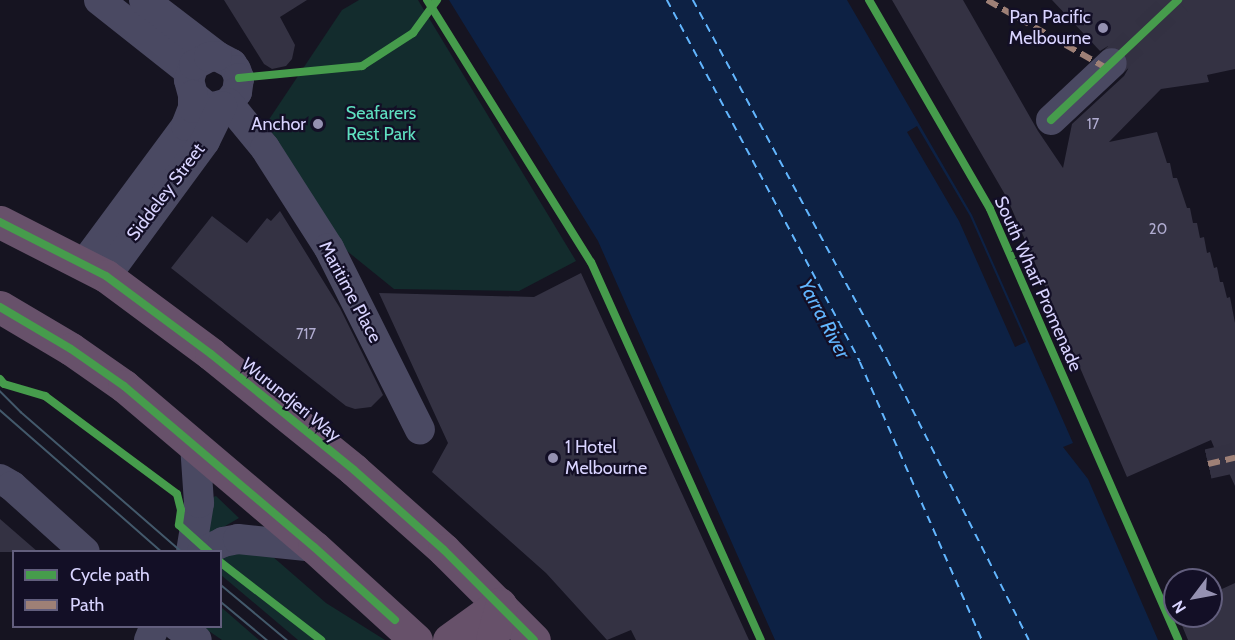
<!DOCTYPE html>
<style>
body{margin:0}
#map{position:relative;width:1235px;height:640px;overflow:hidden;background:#161421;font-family:Cabin,sans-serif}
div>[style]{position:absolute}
.green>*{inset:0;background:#132c2d}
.water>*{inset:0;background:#0d2144}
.pier>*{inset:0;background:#161421}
.ferry>*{height:1.5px;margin-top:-0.75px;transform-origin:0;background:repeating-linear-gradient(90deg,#62b6ff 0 8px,transparent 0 14px)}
.building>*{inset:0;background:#343243}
.street-tunnel>*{height:30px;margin-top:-15px;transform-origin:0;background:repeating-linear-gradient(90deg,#333142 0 30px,transparent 0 45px)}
.street>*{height:30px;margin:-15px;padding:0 15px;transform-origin:15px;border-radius:15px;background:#4a4962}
.highway>*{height:33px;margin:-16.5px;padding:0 16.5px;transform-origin:16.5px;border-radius:16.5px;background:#67516a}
.tram>*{height:1.5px;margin:-0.75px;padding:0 0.75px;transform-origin:0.75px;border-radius:0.75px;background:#43596b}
.quiet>*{height:6px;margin-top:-3px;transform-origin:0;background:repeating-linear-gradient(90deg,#9e8076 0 12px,transparent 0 18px)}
.cycleway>*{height:8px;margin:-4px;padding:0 4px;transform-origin:4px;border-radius:4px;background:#469c4c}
.dots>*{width:16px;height:16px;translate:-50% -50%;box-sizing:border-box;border:3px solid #130f26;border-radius:50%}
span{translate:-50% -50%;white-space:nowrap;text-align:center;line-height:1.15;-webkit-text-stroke:4.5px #130f26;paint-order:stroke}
.number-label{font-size:15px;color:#b0acd0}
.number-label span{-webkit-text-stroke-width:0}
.poi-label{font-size:18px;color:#d9d4ff}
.right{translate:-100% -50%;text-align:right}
.left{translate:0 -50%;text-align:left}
.park-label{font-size:18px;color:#5fe0c0}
.street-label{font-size:18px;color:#d9d4ff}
.water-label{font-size:20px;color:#62b6ff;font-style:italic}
.legend{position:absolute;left:12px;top:550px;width:210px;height:78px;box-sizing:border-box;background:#130f26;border:2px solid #625e7d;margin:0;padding:8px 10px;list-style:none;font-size:18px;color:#d9d4ff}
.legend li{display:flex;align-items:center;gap:12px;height:30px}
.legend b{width:30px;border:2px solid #625e7d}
.north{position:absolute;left:1163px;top:568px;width:60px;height:60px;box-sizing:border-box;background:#130f26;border:2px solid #625e7d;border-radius:50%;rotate:238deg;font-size:16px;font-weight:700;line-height:24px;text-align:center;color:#d9d4ff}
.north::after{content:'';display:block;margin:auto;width:21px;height:27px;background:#9591b1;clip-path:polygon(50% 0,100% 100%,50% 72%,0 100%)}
</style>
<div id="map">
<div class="green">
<div style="clip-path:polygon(359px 0,418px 0,576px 261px,519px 291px,394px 289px,347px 251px,266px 124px,342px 10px)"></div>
<div style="clip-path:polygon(216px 496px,239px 518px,208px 536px,213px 497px)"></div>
<div style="clip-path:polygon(231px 553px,272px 556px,326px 603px,385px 640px,298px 640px,221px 575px,221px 557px)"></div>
<div style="clip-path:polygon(221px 607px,259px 640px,222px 640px,203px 627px,220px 626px)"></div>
</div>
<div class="water">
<div style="clip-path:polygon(449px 0,847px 0,972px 215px,1073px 443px,1063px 447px,1088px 479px,1158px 640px,775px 640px,598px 241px)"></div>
</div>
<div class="pier">
<div style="clip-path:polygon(917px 126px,970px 216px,1026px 342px,1015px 347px,959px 221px,907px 132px)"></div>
</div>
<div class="ferry">
<div style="left:667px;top:0;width:410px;rotate:61.9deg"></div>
<div style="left:860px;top:362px;width:304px;rotate:66.3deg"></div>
<div style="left:693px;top:0;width:408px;rotate:61.6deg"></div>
<div style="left:887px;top:359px;width:315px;rotate:63.2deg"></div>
</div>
<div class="building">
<div style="clip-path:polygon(224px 0,307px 0,280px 17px,295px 45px,292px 59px,286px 66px,272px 69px,264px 64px)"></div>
<div style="clip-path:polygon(892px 0,963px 0,1038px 131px,1063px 168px,1072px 124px,1124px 76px,1128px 69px,1129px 60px,1124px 51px,1116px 46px,1108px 46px,1100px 51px,1052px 0,1235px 0,1235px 69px,1207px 75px,1209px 82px,1161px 89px,1109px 142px,1157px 132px,1167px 163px,1170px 163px,1173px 178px,1177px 178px,1187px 208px,1190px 208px,1193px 223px,1197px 223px,1200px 238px,1204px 237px,1207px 253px,1210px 252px,1214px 268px,1217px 267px,1220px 282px,1223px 282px,1227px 298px,1230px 297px,1235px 323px,1235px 486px,1219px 451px,1216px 452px,1211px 440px,1127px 477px,1007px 198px)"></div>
<div style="clip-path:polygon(280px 211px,340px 308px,383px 395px,371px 407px,355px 409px,346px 406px,171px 268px,212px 216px,247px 243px,267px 218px,271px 221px)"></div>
<div style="clip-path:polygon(581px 273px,749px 640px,636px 640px,631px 630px,607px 640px,546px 573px,432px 472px,448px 443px,379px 293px,534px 297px)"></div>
<div style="clip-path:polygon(0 519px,38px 552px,0 552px)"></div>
<div style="clip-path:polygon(1235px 583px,1235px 640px,1188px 640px,1178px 616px,1211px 616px,1211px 594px)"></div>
</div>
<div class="street-tunnel">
<div style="left:1112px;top:63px;width:91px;rotate:-43.7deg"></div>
<div style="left:1208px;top:464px;width:28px;rotate:-13deg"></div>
</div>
<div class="street">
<div style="left:99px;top:0;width:116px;rotate:38.4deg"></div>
<div style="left:144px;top:0;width:92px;rotate:37.5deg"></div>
<div style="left:217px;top:56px;width:17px;rotate:28deg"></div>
<div style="left:232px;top:64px;width:7px;rotate:56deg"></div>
<div style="left:236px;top:70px;width:9px;rotate:69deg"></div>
<div style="left:239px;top:78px;width:14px;rotate:98deg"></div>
<div style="left:237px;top:92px;width:14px;rotate:129deg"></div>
<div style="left:228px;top:103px;width:15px;rotate:164deg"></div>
<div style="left:214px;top:107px;width:8px;rotate:-173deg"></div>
<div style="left:206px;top:106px;width:17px;rotate:-140deg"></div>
<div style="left:193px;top:95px;width:16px;rotate:-105deg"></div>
<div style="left:189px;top:80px;width:16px;rotate:-72deg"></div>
<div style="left:194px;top:65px;width:17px;rotate:-28deg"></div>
<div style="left:209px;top:57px;width:8px;rotate:-7deg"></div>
<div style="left:228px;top:103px;width:58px;rotate:50.6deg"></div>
<div style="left:265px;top:148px;width:119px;rotate:57.4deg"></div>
<div style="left:329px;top:248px;width:203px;rotate:63.4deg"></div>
<div style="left:1051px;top:120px;width:83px;rotate:-43.1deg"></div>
<div style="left:84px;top:264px;width:172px;rotate:-53.5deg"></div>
<div style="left:186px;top:126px;width:19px;rotate:-69deg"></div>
<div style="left:193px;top:108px;width:13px;rotate:-90deg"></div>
<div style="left:106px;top:276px;width:167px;rotate:-53.7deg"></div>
<div style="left:205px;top:141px;width:39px;rotate:-64deg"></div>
<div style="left:0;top:479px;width:14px;rotate:30deg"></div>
<div style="left:12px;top:486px;width:98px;rotate:42.1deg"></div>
<div style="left:191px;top:552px;width:50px;rotate:-80.7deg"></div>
<div style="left:199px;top:503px;width:58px;rotate:-93.9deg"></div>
<div style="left:202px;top:552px;width:23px;rotate:-25deg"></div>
<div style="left:223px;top:542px;width:15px;rotate:-11deg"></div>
<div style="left:238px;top:539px;width:76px;rotate:6deg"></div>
<div style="left:177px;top:626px;width:24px;rotate:35deg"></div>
<div style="left:149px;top:640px;width:15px;rotate:-67deg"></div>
</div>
<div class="highway">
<div style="left:0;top:222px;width:119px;rotate:27deg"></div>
<div style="left:106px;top:276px;width:131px;rotate:36.6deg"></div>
<div style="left:211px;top:354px;width:184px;rotate:39deg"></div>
<div style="left:354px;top:470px;width:120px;rotate:41.6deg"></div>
<div style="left:444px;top:550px;width:127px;rotate:45deg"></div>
<div style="left:0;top:307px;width:82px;rotate:30.6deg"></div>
<div style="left:71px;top:349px;width:65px;rotate:34.9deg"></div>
<div style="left:124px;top:386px;width:249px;rotate:40.3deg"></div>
<div style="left:314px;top:547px;width:138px;rotate:42.4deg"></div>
<div style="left:449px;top:640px;width:62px;rotate:-35.8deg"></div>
<div style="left:492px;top:640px;width:35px;rotate:-75deg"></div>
</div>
<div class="tram">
<div style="left:0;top:391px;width:30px;rotate:45deg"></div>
<div style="left:21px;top:412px;width:213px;rotate:41deg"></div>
<div style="left:0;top:410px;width:215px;rotate:41.2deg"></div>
<div style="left:220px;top:584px;width:87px;rotate:39.9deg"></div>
<div style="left:220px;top:601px;width:61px;rotate:39.7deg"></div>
</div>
<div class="quiet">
<div style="left:987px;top:0;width:137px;rotate:29.7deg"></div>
<div style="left:1208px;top:464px;width:28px;rotate:-13deg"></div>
</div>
<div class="cycleway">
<div style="left:427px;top:0;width:309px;rotate:58deg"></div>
<div style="left:591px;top:262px;width:414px;rotate:65.8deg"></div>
<div style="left:869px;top:0;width:241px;rotate:59.9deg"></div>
<div style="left:990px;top:209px;width:470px;rotate:66.4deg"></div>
<div style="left:239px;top:78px;width:124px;rotate:-5.6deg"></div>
<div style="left:362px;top:66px;width:61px;rotate:-32.9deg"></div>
<div style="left:413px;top:33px;width:41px;rotate:-54deg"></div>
<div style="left:1051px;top:120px;width:175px;rotate:-43.4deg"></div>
<div style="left:0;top:222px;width:119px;rotate:27deg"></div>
<div style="left:106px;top:276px;width:131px;rotate:36.6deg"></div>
<div style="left:211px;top:354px;width:184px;rotate:39deg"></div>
<div style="left:354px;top:470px;width:120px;rotate:41.6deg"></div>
<div style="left:444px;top:550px;width:127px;rotate:45deg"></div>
<div style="left:0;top:307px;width:82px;rotate:30.6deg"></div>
<div style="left:71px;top:349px;width:65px;rotate:34.9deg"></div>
<div style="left:124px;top:386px;width:249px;rotate:40.3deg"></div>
<div style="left:314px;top:547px;width:109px;rotate:42deg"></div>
<div style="left:0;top:379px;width:6px;rotate:51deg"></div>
<div style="left:4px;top:384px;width:43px;rotate:16.3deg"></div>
<div style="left:45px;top:396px;width:164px;rotate:36.6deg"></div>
<div style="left:177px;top:494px;width:16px;rotate:76deg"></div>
<div style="left:181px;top:510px;width:15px;rotate:98deg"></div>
<div style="left:179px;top:525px;width:40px;rotate:42deg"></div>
<div style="left:220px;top:562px;width:128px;rotate:37.7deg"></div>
</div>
<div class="dots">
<div style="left:1103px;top:28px;background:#9591b1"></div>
<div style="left:318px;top:124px;background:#9591b1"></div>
<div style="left:553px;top:458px;background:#9591b1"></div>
</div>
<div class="number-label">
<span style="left:1093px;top:125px">17</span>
<span style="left:1158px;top:230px">20</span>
<span style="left:306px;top:335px">717</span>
</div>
<div class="poi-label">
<span class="right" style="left:1091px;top:28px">Pan Pacific<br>Melbourne</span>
<span class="right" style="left:306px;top:124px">Anchor</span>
<span class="left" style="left:565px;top:458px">1 Hotel<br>Melbourne</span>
</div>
<div class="park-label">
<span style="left:381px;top:124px">Seafarers<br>Rest Park</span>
</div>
<div class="street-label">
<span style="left:166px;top:192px;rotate:-53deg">Siddeley Street</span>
<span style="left:1038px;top:284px;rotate:66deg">South Wharf Promenade</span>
<span style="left:350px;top:292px;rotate:62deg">Maritime Place</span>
<span style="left:291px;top:400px;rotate:39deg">Wurundjeri Way</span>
</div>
<div class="water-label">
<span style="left:824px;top:319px;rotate:62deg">Yarra River</span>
</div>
<ul class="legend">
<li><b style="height:8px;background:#469c4c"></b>Cycle path</li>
<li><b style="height:8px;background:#9e8076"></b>Path</li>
</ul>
<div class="north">N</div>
</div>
